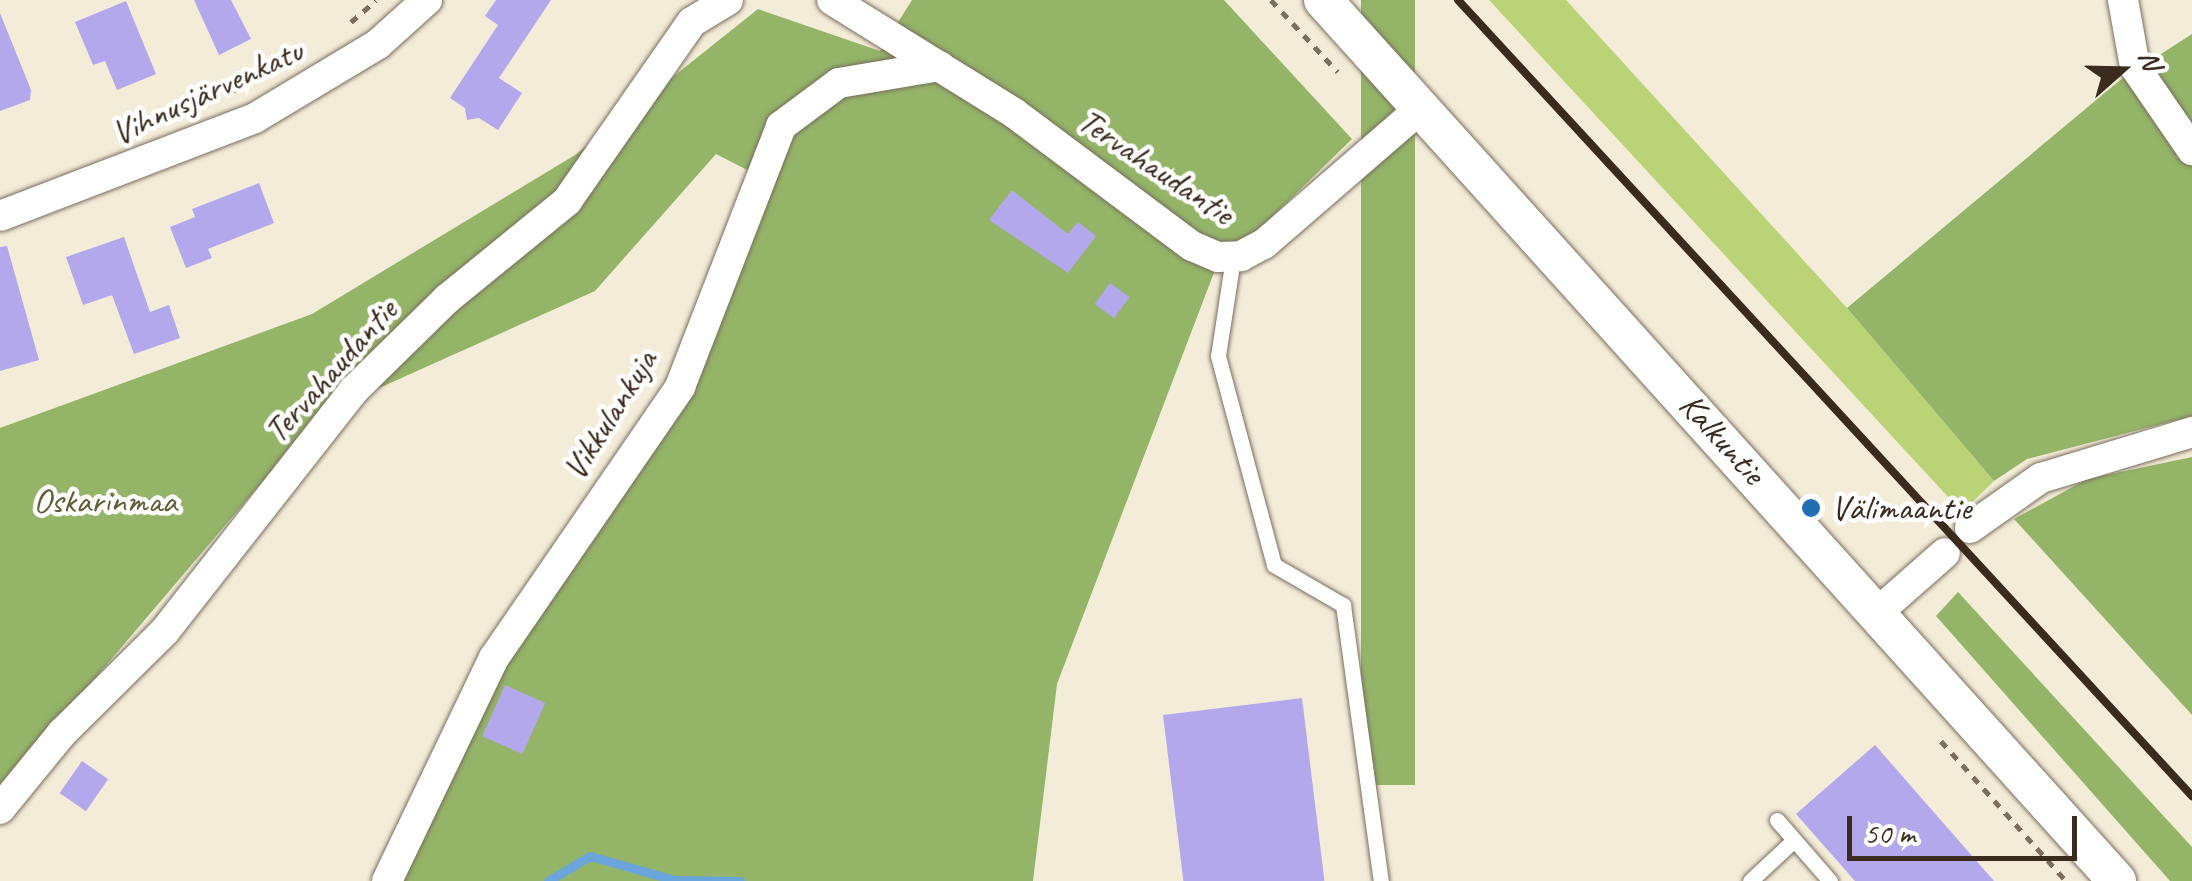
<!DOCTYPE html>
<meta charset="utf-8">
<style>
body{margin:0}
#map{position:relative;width:2192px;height:881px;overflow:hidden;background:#f3ecd8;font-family:Caveat,sans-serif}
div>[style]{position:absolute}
.green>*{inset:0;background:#bbd377}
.forest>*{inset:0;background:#94b568;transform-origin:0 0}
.stream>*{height:9px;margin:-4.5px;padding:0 4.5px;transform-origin:4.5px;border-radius:4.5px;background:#6aa5db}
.building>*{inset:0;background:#b3a8ec;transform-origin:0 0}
.path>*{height:5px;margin-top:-2.5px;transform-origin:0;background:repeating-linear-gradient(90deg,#7b6e5f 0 8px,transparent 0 16px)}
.roads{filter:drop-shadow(0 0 2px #7b6e5f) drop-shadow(0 0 2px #7b6e5f)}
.service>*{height:15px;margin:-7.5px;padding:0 7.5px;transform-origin:7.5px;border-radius:7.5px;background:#fff}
.minor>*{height:30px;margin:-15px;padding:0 15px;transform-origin:15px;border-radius:15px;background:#fff}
.tertiary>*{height:38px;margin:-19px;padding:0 19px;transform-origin:19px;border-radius:19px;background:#fff}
.rail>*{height:8px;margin:-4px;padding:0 4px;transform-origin:4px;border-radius:4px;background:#3b2a1e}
.dots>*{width:28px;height:28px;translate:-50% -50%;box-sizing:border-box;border:5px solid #fff;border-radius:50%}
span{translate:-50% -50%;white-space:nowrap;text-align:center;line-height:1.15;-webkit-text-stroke:9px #fff;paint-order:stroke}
.street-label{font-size:35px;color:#3b2a1e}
.park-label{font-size:35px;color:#615d39}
.poi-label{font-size:35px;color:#3b2a1e}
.left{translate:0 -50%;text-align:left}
.north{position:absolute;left:2072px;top:20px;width:100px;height:100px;-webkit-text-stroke:8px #fff;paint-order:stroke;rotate:70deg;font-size:28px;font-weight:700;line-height:40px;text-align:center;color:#3b2a1e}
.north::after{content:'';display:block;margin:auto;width:35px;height:45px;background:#3b2a1e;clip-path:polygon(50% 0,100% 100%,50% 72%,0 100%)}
.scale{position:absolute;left:1847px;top:816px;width:230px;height:45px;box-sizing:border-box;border:5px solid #3b2a1e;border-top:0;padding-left:12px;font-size:30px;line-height:35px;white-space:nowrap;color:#3b2a1e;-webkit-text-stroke:8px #fff;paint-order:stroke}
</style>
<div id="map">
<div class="green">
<div style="clip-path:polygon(1489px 0,1566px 0,1847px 308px,1994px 481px,1962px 512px)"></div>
</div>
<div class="forest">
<div style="clip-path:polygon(912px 0,1224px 0,1352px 139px,1248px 240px,1223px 249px,1057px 684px,1033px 881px,394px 881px,504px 663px,687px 389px,763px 178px,716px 154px,595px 291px,319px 415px,0 790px,0 428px,312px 314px,575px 155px,758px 9px,880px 51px)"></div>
<div style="left:1361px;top:0;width:54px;height:785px"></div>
<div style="clip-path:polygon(2192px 34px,2192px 416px,2027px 459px,1994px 481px,1847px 308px,2119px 81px)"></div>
<div style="clip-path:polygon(2192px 457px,2192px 715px,2014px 519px,2087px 479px)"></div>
<div style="clip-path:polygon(1958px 592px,2192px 847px,2192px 881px,2170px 881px,1936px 616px)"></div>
</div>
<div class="stream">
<div style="left:548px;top:881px;width:49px;rotate:-30.8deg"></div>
<div style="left:590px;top:856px;width:88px;rotate:15.8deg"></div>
<div style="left:675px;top:880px;width:65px;rotate:0.9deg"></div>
</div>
<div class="building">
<div style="clip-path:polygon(194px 0,231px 0,251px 39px,219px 55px)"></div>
<div style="clip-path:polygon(496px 0,551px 0,499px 78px,522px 93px,498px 130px,479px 118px,467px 120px,465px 108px,450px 98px,498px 25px,485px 16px)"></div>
<div style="clip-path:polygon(126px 1px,156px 74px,117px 90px,105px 61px,93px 65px,75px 22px)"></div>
<div style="clip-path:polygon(0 13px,31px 90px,30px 100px,0 111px)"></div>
<div style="clip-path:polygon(259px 183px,274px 223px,208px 249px,212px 258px,186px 268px,170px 227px,195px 217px,192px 209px)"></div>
<div style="clip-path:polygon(1012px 190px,1068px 234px,1078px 222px,1096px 236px,1068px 273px,989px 220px)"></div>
<div style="clip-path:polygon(124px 237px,150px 312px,169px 305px,180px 338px,134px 354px,112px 295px,83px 305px,66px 257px)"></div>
<div style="clip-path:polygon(7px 246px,39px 360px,0 371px,0 247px)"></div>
<div style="left:1110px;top:283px;width:24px;height:26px;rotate:36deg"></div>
<div style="left:505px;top:685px;width:44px;height:56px;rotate:24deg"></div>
<div style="left:1302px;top:698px;width:184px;height:140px;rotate:83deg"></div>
<div style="clip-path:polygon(1875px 745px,1994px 881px,1855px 881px,1796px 814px)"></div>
<div style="left:82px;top:761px;width:32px;height:39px;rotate:35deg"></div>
</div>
<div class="path">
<div style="left:1271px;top:0;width:98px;rotate:47.1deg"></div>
<div style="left:351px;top:22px;width:33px;rotate:-41deg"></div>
<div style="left:230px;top:92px;width:39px;rotate:-27deg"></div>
<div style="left:1941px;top:741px;width:188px;rotate:48.2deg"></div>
</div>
<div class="roads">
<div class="service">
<div style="left:1233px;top:258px;width:99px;rotate:98.7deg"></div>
<div style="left:1218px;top:356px;width:216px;rotate:75deg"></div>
<div style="left:1274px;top:565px;width:80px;rotate:30.1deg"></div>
<div style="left:1343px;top:605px;width:279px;rotate:82.2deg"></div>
<div style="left:1777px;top:820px;width:81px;rotate:49deg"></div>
<div style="left:1750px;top:881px;width:60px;rotate:-43deg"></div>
</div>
<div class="minor">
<div style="left:832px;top:0;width:214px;rotate:31.8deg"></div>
<div style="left:1014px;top:113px;width:222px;rotate:36.8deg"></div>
<div style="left:1192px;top:246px;width:28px;rotate:23deg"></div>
<div style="left:1218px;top:257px;width:23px;rotate:-2deg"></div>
<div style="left:1241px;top:256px;width:26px;rotate:-28deg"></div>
<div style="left:1264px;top:244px;width:209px;rotate:-40.9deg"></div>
<div style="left:2123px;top:0;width:68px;rotate:79.8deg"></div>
<div style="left:2135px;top:67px;width:101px;rotate:55.5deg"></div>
<div style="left:0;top:216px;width:273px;rotate:-21deg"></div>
<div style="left:255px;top:118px;width:144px;rotate:-31deg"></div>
<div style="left:378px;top:44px;width:66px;rotate:-41.9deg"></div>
<div style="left:1970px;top:528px;width:87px;rotate:-35.2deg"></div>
<div style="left:2041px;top:478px;width:158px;rotate:-16.9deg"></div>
<div style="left:1878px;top:612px;width:89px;rotate:-41.4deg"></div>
<div style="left:0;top:809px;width:98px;rotate:-50.8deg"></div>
<div style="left:62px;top:733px;width:145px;rotate:-44.7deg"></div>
<div style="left:165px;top:631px;width:305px;rotate:-51.9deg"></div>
<div style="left:353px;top:391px;width:132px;rotate:-44.4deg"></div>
<div style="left:447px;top:299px;width:155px;rotate:-39.2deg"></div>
<div style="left:567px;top:201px;width:218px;rotate:-55.1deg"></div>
<div style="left:692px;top:22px;width:42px;rotate:-31.4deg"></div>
<div style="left:387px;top:881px;width:247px;rotate:-64.4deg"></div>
<div style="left:494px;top:658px;width:329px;rotate:-55.5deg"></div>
<div style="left:680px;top:387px;width:280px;rotate:-68.8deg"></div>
<div style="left:781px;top:126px;width:72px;rotate:-36.6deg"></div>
<div style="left:839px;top:83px;width:102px;rotate:-9.6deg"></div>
</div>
<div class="tertiary">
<div style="left:1323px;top:0;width:1186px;rotate:47.97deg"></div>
</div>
</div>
<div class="rail">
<div style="left:1458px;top:0;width:1083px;rotate:47.32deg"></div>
</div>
<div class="dots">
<div style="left:1811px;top:508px;background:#1f6fb2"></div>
</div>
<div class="street-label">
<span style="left:207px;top:92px;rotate:-25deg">Vihnusjärvenkatu</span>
<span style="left:1156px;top:167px;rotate:34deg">Tervahaudantie</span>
<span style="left:331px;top:371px;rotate:-48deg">Tervahaudantie</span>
<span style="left:610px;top:415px;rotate:-58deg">Vikkulankuja</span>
<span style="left:1722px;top:439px;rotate:48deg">Kalkuntie</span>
</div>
<div class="park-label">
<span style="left:105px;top:501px">Oskarinmaa</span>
</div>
<div class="poi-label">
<span class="left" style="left:1831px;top:508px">Välimaantie</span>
</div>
<div class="north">N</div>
<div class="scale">50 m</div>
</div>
